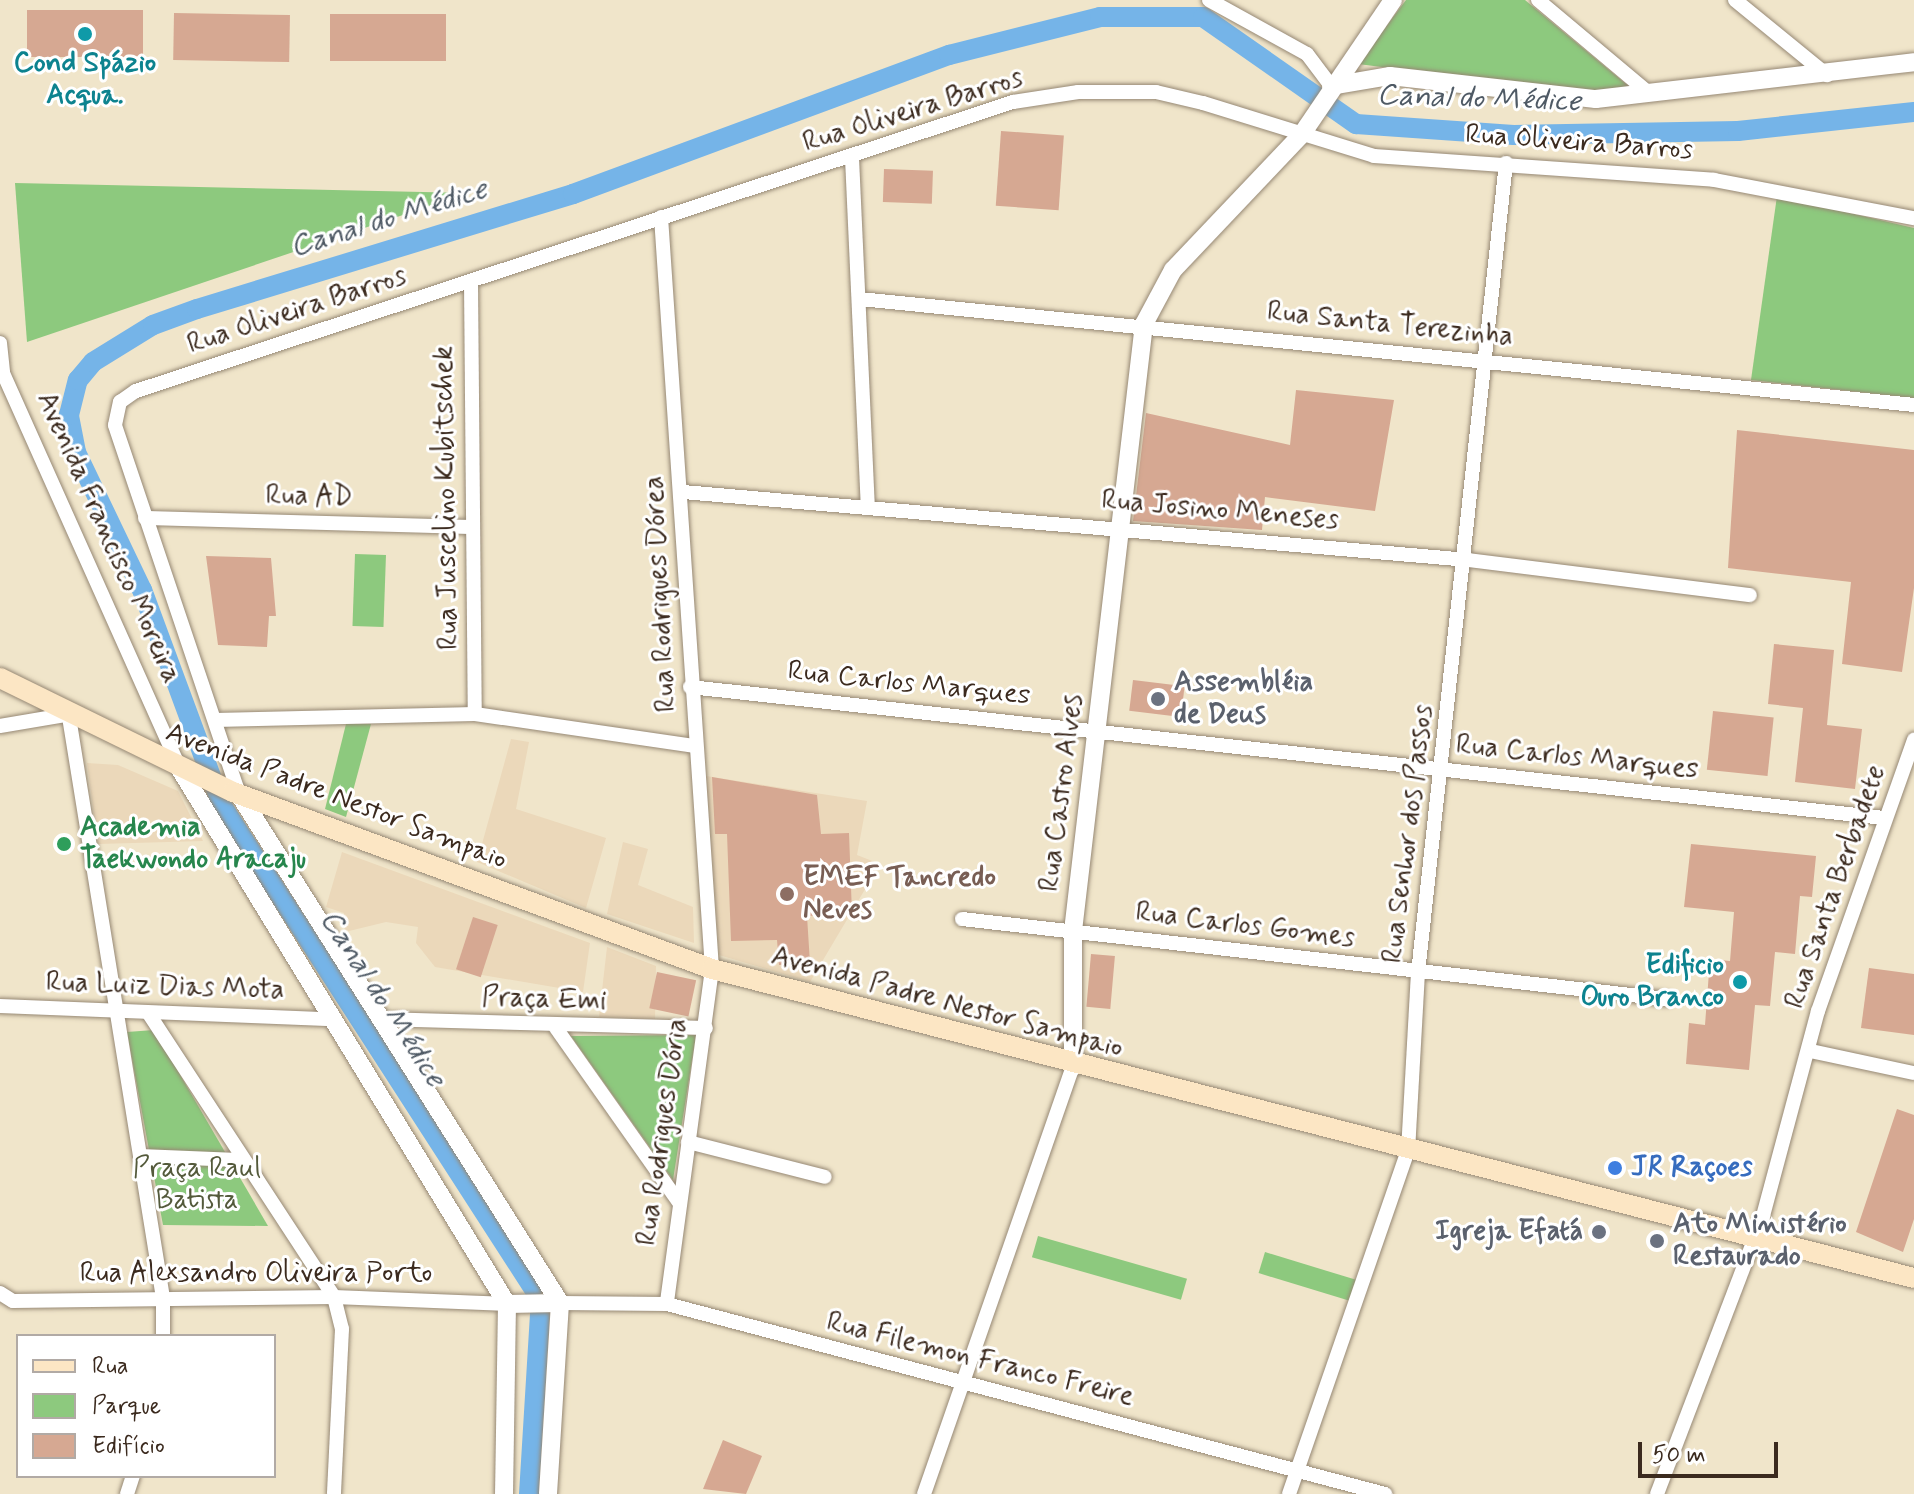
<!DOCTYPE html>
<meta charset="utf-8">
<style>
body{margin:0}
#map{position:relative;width:1914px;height:1494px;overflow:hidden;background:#f0e5ca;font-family:Mynerve,sans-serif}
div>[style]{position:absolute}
.built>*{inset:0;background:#ebd8ba}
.green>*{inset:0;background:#8dc97e;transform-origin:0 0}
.canal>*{height:20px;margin:-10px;padding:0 10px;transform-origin:10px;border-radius:10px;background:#75b4e8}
.building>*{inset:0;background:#d6a892;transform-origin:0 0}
.roads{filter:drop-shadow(0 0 2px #968874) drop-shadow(0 0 2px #968874)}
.minor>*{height:14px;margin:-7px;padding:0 7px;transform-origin:7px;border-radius:7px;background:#fff}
.tertiary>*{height:18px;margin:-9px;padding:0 9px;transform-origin:9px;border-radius:9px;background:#fff}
.secondary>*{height:20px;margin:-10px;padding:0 10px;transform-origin:10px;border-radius:10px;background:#fce6c4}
.dots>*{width:22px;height:22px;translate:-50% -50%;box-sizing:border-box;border:4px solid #fff;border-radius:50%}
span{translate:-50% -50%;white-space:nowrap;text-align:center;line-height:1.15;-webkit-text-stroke:6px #fff;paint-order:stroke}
.culture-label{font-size:28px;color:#0d838f;font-weight:700}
.right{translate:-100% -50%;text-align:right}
.street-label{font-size:28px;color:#3b2a1e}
.worship-label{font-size:28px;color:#5b616d;font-weight:700}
.left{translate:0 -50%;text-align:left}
.leisure-label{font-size:28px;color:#27864d;font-weight:700}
.education-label{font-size:28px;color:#785e54;font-weight:700}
.shop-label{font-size:28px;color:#366cbe;font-weight:700}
.park-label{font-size:28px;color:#545a3b}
.water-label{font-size:30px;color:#4f5a65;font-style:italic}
.legend{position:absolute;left:16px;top:1334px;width:260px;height:144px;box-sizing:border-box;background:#fff;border:2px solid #b1aaa5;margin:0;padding:10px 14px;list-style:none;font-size:24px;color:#3b2a1e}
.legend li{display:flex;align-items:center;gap:16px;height:40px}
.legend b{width:40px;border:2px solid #b1aaa5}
.scale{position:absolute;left:1638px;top:1442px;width:140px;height:36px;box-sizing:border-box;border:4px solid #3b2a1e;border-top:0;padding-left:10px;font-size:24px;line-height:28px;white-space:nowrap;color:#3b2a1e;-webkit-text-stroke:6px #fff;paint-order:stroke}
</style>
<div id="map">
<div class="built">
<div style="clip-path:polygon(511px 739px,529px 742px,516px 809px,606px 838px,586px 908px,477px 862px)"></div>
<div style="clip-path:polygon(87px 763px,118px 765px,178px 791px,203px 841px,98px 844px)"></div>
<div style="clip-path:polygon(706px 776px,867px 801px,857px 855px,880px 864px,810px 982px,719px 955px)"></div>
<div style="clip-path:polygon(623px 842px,648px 849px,638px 885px,693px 907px,694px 943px,607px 914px)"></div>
<div style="clip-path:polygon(342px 852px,590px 943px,583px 992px,435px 967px,416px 943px,418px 927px,386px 922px,345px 932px,344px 913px,326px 907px)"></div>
<div style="clip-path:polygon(607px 947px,656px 966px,655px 1019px,599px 1017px)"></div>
</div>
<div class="green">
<div style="clip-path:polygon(1406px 0,1525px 0,1632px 89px,1594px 94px,1358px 64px)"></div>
<div style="clip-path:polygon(15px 183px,468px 193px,27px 342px)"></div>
<div style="clip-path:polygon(1777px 196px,1914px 228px,1914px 398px,1751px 380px)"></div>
<div style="left:355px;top:554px;width:31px;height:72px;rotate:2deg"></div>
<div style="clip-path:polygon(346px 724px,371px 724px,346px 817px,325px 809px)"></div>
<div style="clip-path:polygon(154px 1030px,268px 1226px,163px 1225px,127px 1032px)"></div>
<div style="clip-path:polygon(696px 1035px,673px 1180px,571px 1036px)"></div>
<div style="left:1038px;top:1236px;width:155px;height:22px;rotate:16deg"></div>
<div style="left:1265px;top:1252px;width:96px;height:22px;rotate:17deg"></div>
</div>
<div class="canal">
<div style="left:529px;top:1494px;width:194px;rotate:-86.5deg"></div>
<div style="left:541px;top:1300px;width:588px;rotate:-122.85deg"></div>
<div style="left:222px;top:806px;width:230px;rotate:-110.3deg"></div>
<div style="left:142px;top:590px;width:153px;rotate:-115.6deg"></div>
<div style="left:76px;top:452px;width:38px;rotate:-101deg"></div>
<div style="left:69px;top:415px;width:36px;rotate:-76deg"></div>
<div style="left:78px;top:380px;width:23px;rotate:-50deg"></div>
<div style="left:93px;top:362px;width:70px;rotate:-31.7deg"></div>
<div style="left:153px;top:325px;width:47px;rotate:-20deg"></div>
<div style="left:197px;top:309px;width:393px;rotate:-17deg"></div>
<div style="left:573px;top:194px;width:401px;rotate:-20.3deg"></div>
<div style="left:949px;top:55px;width:156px;rotate:-14.1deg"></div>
<div style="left:1100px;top:17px;width:103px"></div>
<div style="left:1203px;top:17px;width:187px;rotate:35deg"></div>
<div style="left:1356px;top:124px;width:158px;rotate:4deg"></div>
<div style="left:1514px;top:135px;width:224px;rotate:-1deg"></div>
<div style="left:1738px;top:131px;width:177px;rotate:-6.2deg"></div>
</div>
<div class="building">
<div style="left:27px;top:10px;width:116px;height:47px"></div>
<div style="left:174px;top:13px;width:116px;height:47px;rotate:1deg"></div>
<div style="left:330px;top:14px;width:116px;height:47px"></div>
<div style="left:1001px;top:131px;width:63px;height:75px;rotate:4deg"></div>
<div style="left:884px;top:169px;width:49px;height:33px;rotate:2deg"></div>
<div style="clip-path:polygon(1296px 390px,1394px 400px,1375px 511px,1265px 497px,1262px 530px,1133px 521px,1146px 413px,1290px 445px)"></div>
<div style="clip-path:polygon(1737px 430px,1914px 450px,1914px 588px,1902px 672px,1842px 664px,1851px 582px,1728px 568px)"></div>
<div style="clip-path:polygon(206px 556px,271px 558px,276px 616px,269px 616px,267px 647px,218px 645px)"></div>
<div style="clip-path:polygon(1774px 644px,1834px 650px,1827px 725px,1862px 729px,1855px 789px,1795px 782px,1803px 708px,1768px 704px)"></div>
<div style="left:1133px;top:680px;width:52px;height:31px;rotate:7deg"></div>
<div style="left:1713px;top:711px;width:61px;height:59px;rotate:6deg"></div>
<div style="clip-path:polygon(712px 777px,817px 795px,821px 834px,849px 833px,852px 914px,807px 916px,810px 963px,779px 965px,777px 940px,731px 941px,727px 834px,715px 834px)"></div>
<div style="clip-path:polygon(1691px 844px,1816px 856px,1812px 897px,1800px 896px,1795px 954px,1775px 952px,1770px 1006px,1755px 1005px,1749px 1070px,1686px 1064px,1689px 1023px,1705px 1025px,1710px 959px,1730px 961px,1734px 912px,1684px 907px)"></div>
<div style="left:473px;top:917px;width:26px;height:55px;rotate:18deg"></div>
<div style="left:1091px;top:954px;width:24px;height:53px;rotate:5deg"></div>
<div style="clip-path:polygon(1869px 968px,1914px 974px,1914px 1035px,1861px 1028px)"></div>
<div style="left:657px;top:972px;width:40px;height:37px;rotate:12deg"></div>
<div style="clip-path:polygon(1897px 1109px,1914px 1115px,1914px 1219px,1903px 1252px,1856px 1232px)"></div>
<div style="clip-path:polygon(723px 1440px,762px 1456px,746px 1494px,703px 1489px)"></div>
</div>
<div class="roads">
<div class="minor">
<div style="left:1209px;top:0;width:112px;rotate:28.9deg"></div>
<div style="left:1307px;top:54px;width:40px;rotate:53deg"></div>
<div style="left:1538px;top:0;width:146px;rotate:40deg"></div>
<div style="left:1735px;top:0;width:119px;rotate:39.2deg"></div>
<div style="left:852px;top:158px;width:346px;rotate:87.4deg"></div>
<div style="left:661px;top:217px;width:754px;rotate:86.12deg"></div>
<div style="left:712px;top:969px;width:338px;rotate:97.7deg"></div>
<div style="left:471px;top:282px;width:432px;rotate:89.5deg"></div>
<div style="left:860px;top:299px;width:1059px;rotate:5.74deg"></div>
<div style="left:0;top:343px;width:30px;rotate:84deg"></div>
<div style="left:3px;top:373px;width:433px;rotate:65.9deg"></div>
<div style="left:683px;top:492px;width:788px;rotate:4.95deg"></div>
<div style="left:1468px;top:560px;width:284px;rotate:7.1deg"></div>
<div style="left:145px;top:518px;width:327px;rotate:1.6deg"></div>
<div style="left:690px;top:687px;width:1202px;rotate:6.26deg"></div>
<div style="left:69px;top:717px;width:589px;rotate:80.81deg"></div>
<div style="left:163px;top:1298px;width:38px;rotate:90deg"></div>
<div style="left:215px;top:720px;width:260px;rotate:-1.3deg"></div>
<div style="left:475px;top:714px;width:221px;rotate:8.3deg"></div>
<div style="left:0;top:726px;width:66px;rotate:-9.6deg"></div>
<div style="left:239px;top:794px;width:389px;rotate:-108.6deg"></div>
<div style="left:115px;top:425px;width:24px;rotate:-78deg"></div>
<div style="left:120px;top:402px;width:19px;rotate:-35deg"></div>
<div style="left:136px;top:391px;width:923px;rotate:-18.24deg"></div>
<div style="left:1013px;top:102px;width:66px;rotate:-8.7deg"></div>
<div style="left:1078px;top:92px;width:78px"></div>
<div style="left:1156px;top:92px;width:48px;rotate:13.2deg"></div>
<div style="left:1203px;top:103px;width:179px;rotate:17.2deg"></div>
<div style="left:1374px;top:156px;width:341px;rotate:4deg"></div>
<div style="left:1714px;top:180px;width:204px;rotate:10.8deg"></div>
<div style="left:962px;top:919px;width:709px;rotate:6.48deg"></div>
<div style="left:0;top:1006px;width:327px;rotate:2.3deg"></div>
<div style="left:149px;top:1014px;width:338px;rotate:56.8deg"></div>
<div style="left:334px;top:1297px;width:33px;rotate:76deg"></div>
<div style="left:342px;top:1329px;width:165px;rotate:92.8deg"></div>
<div style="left:380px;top:1019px;width:326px;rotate:1.6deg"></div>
<div style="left:556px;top:1028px;width:212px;rotate:54.8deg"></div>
<div style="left:1811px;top:1051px;width:105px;rotate:12.1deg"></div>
<div style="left:688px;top:1142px;width:141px;rotate:14.3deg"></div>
<div style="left:140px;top:1156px;width:98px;rotate:2.3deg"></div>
<div style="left:0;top:1293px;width:15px;rotate:32deg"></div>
<div style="left:13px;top:1301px;width:321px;rotate:-0.7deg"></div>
<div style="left:334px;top:1297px;width:173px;rotate:2.3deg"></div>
<div style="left:560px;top:1303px;width:107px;rotate:0.5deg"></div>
<div style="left:667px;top:1304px;width:743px;rotate:14.82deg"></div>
<div style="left:127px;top:1494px;width:19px;rotate:-72deg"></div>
<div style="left:924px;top:1494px;width:452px;rotate:-70.8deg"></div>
<div style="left:1289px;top:1494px;width:363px;rotate:-70.9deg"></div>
<div style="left:1408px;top:1151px;width:178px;rotate:-86.8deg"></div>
<div style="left:1418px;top:973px;width:815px;rotate:-83.8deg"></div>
<div style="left:1657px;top:1494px;width:298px;rotate:-69.1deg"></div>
<div style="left:1763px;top:1216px;width:212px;rotate:-75deg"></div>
<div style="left:1818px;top:1011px;width:288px;rotate:-70.5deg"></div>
</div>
<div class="tertiary">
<div style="left:1331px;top:86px;width:60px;rotate:-9.6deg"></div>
<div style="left:1390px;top:76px;width:207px;rotate:6.4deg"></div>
<div style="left:1596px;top:99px;width:320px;rotate:-6.6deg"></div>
<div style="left:180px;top:769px;width:627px;rotate:58.57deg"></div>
<div style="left:507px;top:1304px;width:190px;rotate:90.9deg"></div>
<div style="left:239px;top:794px;width:602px;rotate:57.76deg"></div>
<div style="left:560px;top:1303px;width:191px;rotate:93.6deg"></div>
<div style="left:1073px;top:1067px;width:136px;rotate:-90deg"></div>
<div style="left:1073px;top:931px;width:611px;rotate:-83.33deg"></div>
<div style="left:1144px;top:324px;width:61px;rotate:-61.8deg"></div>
<div style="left:1173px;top:270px;width:187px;rotate:-46.5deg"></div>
<div style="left:1302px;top:134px;width:162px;rotate:-55.8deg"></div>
<div style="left:507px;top:1304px;width:53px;rotate:-1.1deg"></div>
</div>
<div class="secondary">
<div style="left:0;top:678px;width:259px;rotate:26.1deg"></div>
<div style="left:233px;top:792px;width:511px;rotate:20.28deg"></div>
<div style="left:712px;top:969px;width:1241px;rotate:14.42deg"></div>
</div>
</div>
<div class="dots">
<div style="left:85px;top:34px;background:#0f9aa8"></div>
<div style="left:1158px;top:699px;background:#6b7280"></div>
<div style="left:64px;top:844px;background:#2e9e5b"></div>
<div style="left:787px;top:894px;background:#8d6e63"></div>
<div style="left:1740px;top:982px;background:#0f9aa8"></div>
<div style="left:1615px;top:1168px;background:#3f7fe0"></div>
<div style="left:1599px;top:1232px;background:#6b7280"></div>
<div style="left:1657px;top:1241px;background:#6b7280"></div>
</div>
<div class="culture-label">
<span style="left:85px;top:80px">Cond Spázio<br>Acqua.</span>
<span class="right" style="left:1724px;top:982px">Edificio<br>Ouro Branco</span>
</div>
<div class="street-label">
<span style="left:913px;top:111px;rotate:-17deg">Rua Oliveira Barros</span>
<span style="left:1579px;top:143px;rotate:4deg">Rua Oliveira Barros</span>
<span style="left:297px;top:311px;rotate:-18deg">Rua Oliveira Barros</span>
<span style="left:1390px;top:325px;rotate:6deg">Rua Santa Terezinha</span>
<span style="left:309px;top:497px;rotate:1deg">Rua AD</span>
<span style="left:447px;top:498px;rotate:-91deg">Rua Juscelino Kubitschek</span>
<span style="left:1220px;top:511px;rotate:5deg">Rua Josino Meneses</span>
<span style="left:108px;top:538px;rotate:66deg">Avenida Francisco Moreira</span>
<span style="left:661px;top:594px;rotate:-93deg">Rua Rodrigues Dórea</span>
<span style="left:909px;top:684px;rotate:6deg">Rua Carlos Marques</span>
<span style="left:1577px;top:758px;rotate:6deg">Rua Carlos Marques</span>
<span style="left:1062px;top:793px;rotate:-83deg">Rua Castro Alves</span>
<span style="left:336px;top:797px;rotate:21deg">Avenida Padre Nestor Sampaio</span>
<span style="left:1409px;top:834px;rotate:-83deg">Rua Senhor dos Passos</span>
<span style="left:1836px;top:887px;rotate:-71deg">Rua Santa Berbadete</span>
<span style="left:1245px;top:926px;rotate:7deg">Rua Carlos Gomes</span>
<span style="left:165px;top:987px;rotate:2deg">Rua Luiz Dias Mota</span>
<span style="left:544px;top:1000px;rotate:2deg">Praça Emi</span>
<span style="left:947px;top:1003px;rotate:15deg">Avenida Padre Nestor Sampaio</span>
<span style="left:663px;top:1132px;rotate:-82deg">Rua Rodrigues Dória</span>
<span style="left:256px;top:1274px">Rua Alexsandro Oliveira Porto</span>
<span style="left:980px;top:1360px;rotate:14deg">Rua Filemon Franco Freire</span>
</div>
<div class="worship-label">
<span class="left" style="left:1174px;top:699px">Assembléia<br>de Deus</span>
<span class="left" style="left:1673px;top:1241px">Ato Ministério<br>Restaurado</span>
<span class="right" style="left:1583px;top:1232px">Igreja Efatá</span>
</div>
<div class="leisure-label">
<span class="left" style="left:80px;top:844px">Academia<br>Taekwondo Aracaju</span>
</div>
<div class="education-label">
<span class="left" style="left:803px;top:894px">EMEF Tancredo<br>Neves</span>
</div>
<div class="shop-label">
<span class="left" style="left:1631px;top:1168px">JR Raçoes</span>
</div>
<div class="park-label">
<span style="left:197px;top:1185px">Praça Raul<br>Batista</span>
</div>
<div class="water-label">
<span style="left:1479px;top:99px;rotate:2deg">Canal do Médice</span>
<span style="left:389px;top:219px;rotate:-17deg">Canal do Médice</span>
<span style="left:382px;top:999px;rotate:57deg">Canal do Médice</span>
</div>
<ul class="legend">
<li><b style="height:10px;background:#fce6c4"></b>Rua</li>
<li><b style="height:22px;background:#8dc97e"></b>Parque</li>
<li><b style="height:22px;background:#d6a892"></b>Edifício</li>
</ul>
<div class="scale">50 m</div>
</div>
